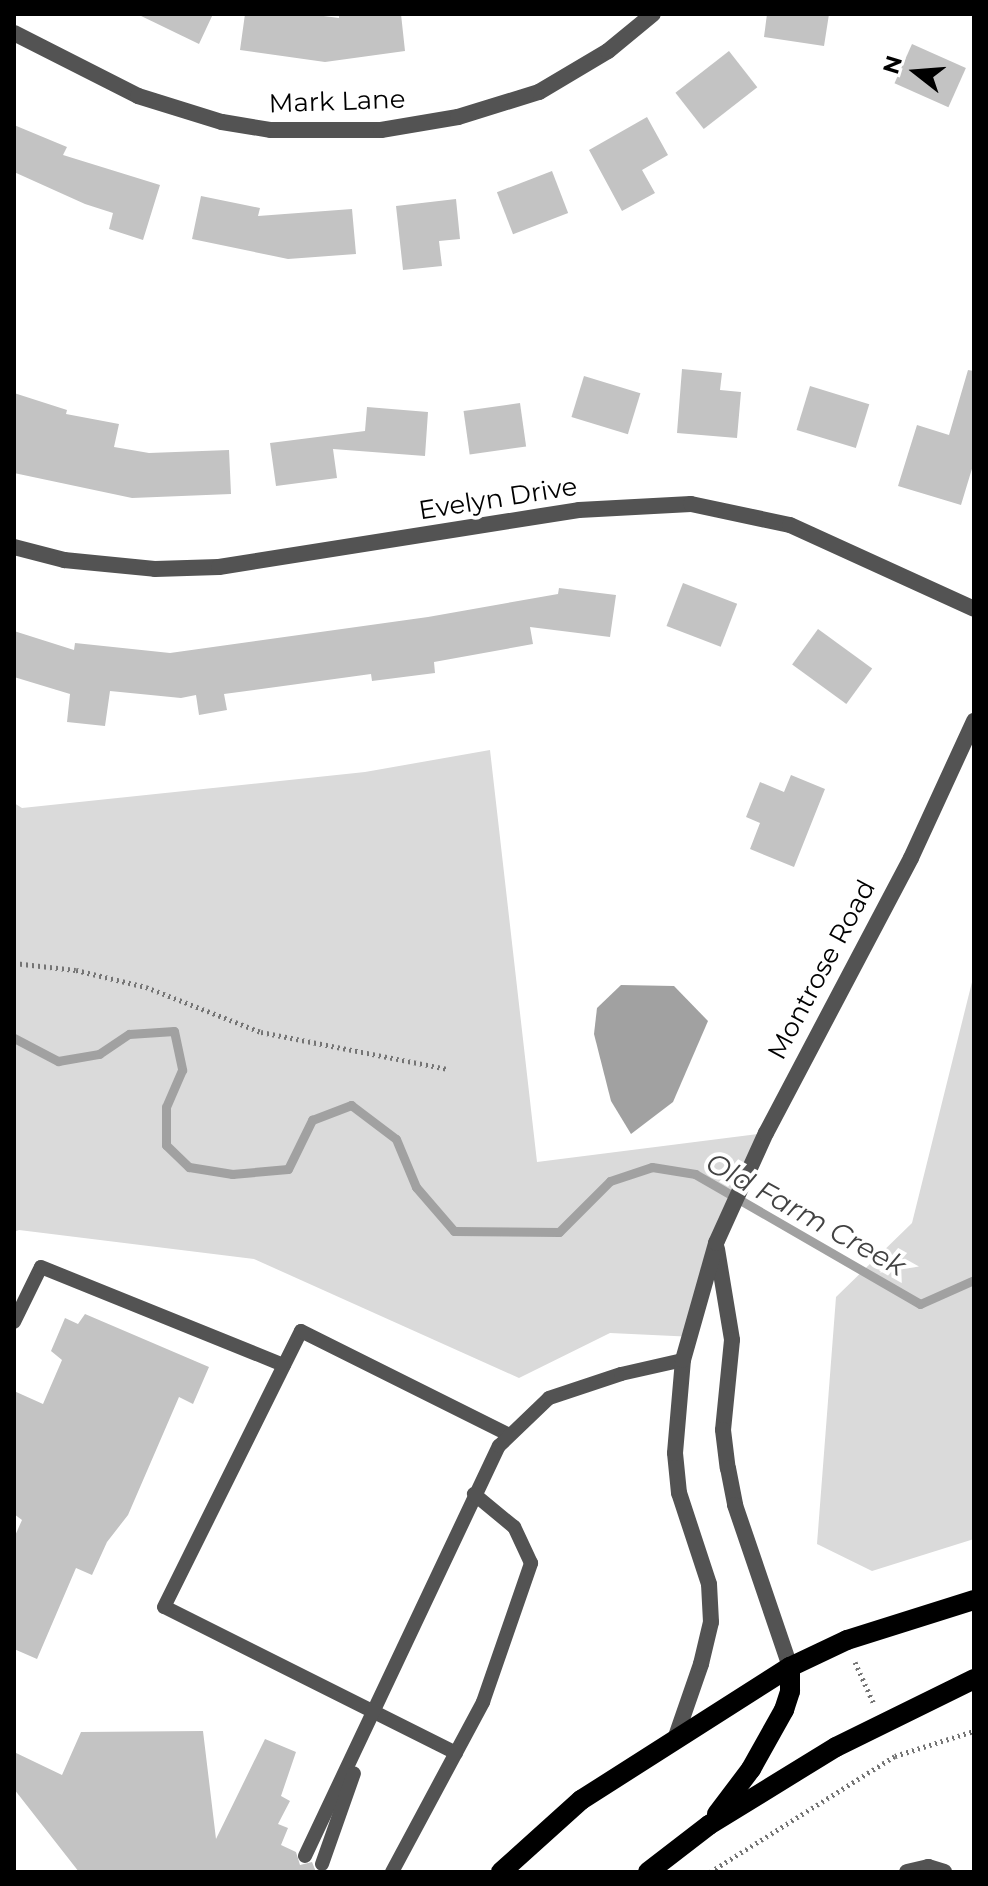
<!DOCTYPE html>
<style>
body{margin:0}
#map{position:relative;width:988px;height:1886px;overflow:hidden;background:#fff;font-family:Montserrat,sans-serif}
div>[style]{position:absolute}
.green>*{inset:0;background:#dadada}
.water>*{inset:0;background:#a1a1a1}
.stream>*{height:9px;margin:-4.5px;padding:0 4.5px;transform-origin:4.5px;border-radius:4.5px;background:#a1a1a1}
.building>*{inset:0;background:#c3c3c3;transform-origin:0 0}
.path>*{height:5px;margin-top:-2.5px;transform-origin:0;background:repeating-linear-gradient(90deg,#757575 0 2px,transparent 0 6px)}
.service>*{height:14px;margin:-7px;padding:0 7px;transform-origin:7px;border-radius:7px;background:#535353}
.minor>*{height:16px;margin:-8px;padding:0 8px;transform-origin:8px;border-radius:8px;background:#535353}
.tertiary>*{height:16px;margin:-8px;padding:0 8px;transform-origin:8px;border-radius:8px;background:#535353}
.primary>*{height:20px;margin:-10px;padding:0 10px;transform-origin:10px;border-radius:10px;background:#000}
span{translate:-50% -50%;white-space:nowrap;text-align:center;line-height:1.15;-webkit-text-stroke:8px #fff;paint-order:stroke}
.street-label{font-size:26px;color:#000}
.water-label{font-size:28px;color:#424242;font-style:italic}
.frame{position:absolute;inset:0;border:16px solid #000;pointer-events:none}
.north{position:absolute;left:876px;top:32px;width:80px;height:80px;-webkit-text-stroke:6px #fff;paint-order:stroke;rotate:287deg;font-size:22px;font-weight:700;line-height:32px;text-align:center;color:#000}
.north::after{content:'';display:block;margin:auto;width:28px;height:36px;background:#000;clip-path:polygon(50% 0,100% 100%,50% 72%,0 100%)}
</style>
<div id="map">
<div class="green">
<div style="clip-path:polygon(490px 750px,537px 1162px,766px 1133px,716px 1243px,695px 1337px,610px 1333px,519px 1378px,254px 1259px,19px 1230px,14px 1232px,14px 803px,22px 808px,365px 772px)"></div>
<div style="clip-path:polygon(974px 974px,974px 1539px,872px 1571px,817px 1544px,836px 1297px,912px 1223px)"></div>
</div>
<div class="water">
<div style="clip-path:polygon(621px 985px,674px 986px,708px 1021px,673px 1102px,631px 1134px,611px 1101px,594px 1034px,597px 1008px)"></div>
</div>
<div class="stream">
<div style="left:14px;top:1038px;width:50px;rotate:27.6deg"></div>
<div style="left:58px;top:1061px;width:42px;rotate:-9.7deg"></div>
<div style="left:99px;top:1054px;width:36px;rotate:-34deg"></div>
<div style="left:129px;top:1034px;width:45px;rotate:-3.8deg"></div>
<div style="left:174px;top:1031px;width:40px;rotate:78deg"></div>
<div style="left:182px;top:1070px;width:40px;rotate:113.4deg"></div>
<div style="left:166px;top:1107px;width:38px;rotate:90deg"></div>
<div style="left:166px;top:1145px;width:32px;rotate:44deg"></div>
<div style="left:189px;top:1167px;width:44px;rotate:9.2deg"></div>
<div style="left:232px;top:1174px;width:56px;rotate:-5.1deg"></div>
<div style="left:288px;top:1169px;width:55px;rotate:-63.9deg"></div>
<div style="left:312px;top:1120px;width:42px;rotate:-21deg"></div>
<div style="left:351px;top:1105px;width:56px;rotate:37.1deg"></div>
<div style="left:396px;top:1139px;width:52px;rotate:67.4deg"></div>
<div style="left:416px;top:1187px;width:58px;rotate:49.2deg"></div>
<div style="left:454px;top:1231px;width:105px;rotate:0.5deg"></div>
<div style="left:559px;top:1232px;width:72px;rotate:-45deg"></div>
<div style="left:610px;top:1181px;width:44px;rotate:-18.4deg"></div>
<div style="left:652px;top:1167px;width:44px;rotate:9.2deg"></div>
<div style="left:695px;top:1174px;width:260px;rotate:30deg"></div>
<div style="left:920px;top:1304px;width:59px;rotate:-24deg"></div>
</div>
<div class="building">
<div style="clip-path:polygon(137px 14px,213px 14px,199px 44px)"></div>
<div style="clip-path:polygon(245px 14px,308px 14px,339px 18px,339px 14px,401px 14px,405px 51px,325px 62px,240px 50px)"></div>
<div style="clip-path:polygon(767px 14px,829px 14px,824px 46px,764px 37px)"></div>
<div style="left:912px;top:44px;width:59px;height:43px;rotate:24deg"></div>
<div style="left:729px;top:51px;width:46px;height:68px;rotate:52deg"></div>
<div style="clip-path:polygon(647px 117px,668px 155px,642px 170px,655px 193px,622px 211px,589px 150px)"></div>
<div style="clip-path:polygon(14px 125px,67px 147px,63px 155px,160px 185px,143px 240px,109px 229px,113px 213px,85px 204px,14px 172px)"></div>
<div style="left:552px;top:171px;width:45px;height:59px;rotate:69deg"></div>
<div style="clip-path:polygon(201px 196px,260px 208px,258px 216px,352px 209px,356px 254px,288px 259px,192px 239px)"></div>
<div style="clip-path:polygon(456px 199px,460px 239px,439px 241px,442px 266px,403px 270px,396px 206px)"></div>
<div style="clip-path:polygon(682px 369px,722px 373px,720px 390px,741px 392px,737px 438px,677px 433px)"></div>
<div style="clip-path:polygon(968px 370px,974px 371px,974px 462px,961px 505px,898px 486px,917px 425px,949px 435px)"></div>
<div style="left:584px;top:376px;width:59px;height:43px;rotate:17deg"></div>
<div style="left:810px;top:386px;width:62px;height:46px;rotate:17deg"></div>
<div style="clip-path:polygon(14px 393px,67px 410px,66px 414px,119px 424px,114px 447px,149px 453px,229px 450px,231px 494px,132px 498px,14px 473px)"></div>
<div style="left:520px;top:403px;width:44px;height:57px;rotate:82deg"></div>
<div style="clip-path:polygon(367px 407px,428px 412px,425px 456px,333px 449px,337px 478px,276px 486px,270px 443px,365px 431px)"></div>
<div style="left:683px;top:583px;width:58px;height:46px;rotate:21deg"></div>
<div style="clip-path:polygon(559px 588px,616px 595px,610px 637px,530px 627px,533px 644px,434px 662px,435px 673px,372px 681px,371px 674px,224px 694px,227px 710px,199px 715px,196px 695px,181px 698px,110px 691px,105px 726px,67px 722px,70px 694px,14px 677px,14px 631px,74px 650px,75px 643px,170px 653px,428px 617px,558px 594px)"></div>
<div style="left:818px;top:629px;width:67px;height:44px;rotate:36deg"></div>
<div style="clip-path:polygon(791px 775px,825px 789px,794px 867px,750px 849px,760px 823px,746px 817px,760px 782px,784px 792px)"></div>
<div style="clip-path:polygon(85px 1314px,209px 1367px,193px 1404px,179px 1397px,128px 1515px,107px 1542px,92px 1575px,76px 1568px,37px 1659px,14px 1649px,14px 1538px,22px 1520px,14px 1514px,14px 1391px,43px 1404px,62px 1360px,51px 1351px,65px 1318px,78px 1324px)"></div>
<div style="clip-path:polygon(203px 1731px,216px 1839px,265px 1739px,296px 1752px,281px 1796px,290px 1801px,278px 1824px,288px 1828px,281px 1845px,296px 1852px,300px 1865px,312px 1862px,316px 1872px,79px 1872px,14px 1789px,14px 1752px,62px 1775px,81px 1732px)"></div>
</div>
<div class="path">
<div style="left:14px;top:963px;width:62px;rotate:6.4deg"></div>
<div style="left:76px;top:970px;width:72px;rotate:13.7deg"></div>
<div style="left:146px;top:987px;width:123px;rotate:21.4deg"></div>
<div style="left:261px;top:1032px;width:191px;rotate:11.2deg"></div>
<div style="left:855px;top:1662px;width:46px;rotate:65.7deg"></div>
<div style="left:710px;top:1872px;width:218px;rotate:-32.1deg"></div>
<div style="left:895px;top:1756px;width:83px;rotate:-17.6deg"></div>
</div>
<div class="service">
<div style="left:14px;top:1322px;width:61px;rotate:-63.9deg"></div>
<div style="left:41px;top:1267px;width:262px;rotate:22deg"></div>
<div style="left:456px;top:1753px;width:326px;rotate:-153.4deg"></div>
<div style="left:164px;top:1607px;width:308px;rotate:-63.6deg"></div>
<div style="left:301px;top:1331px;width:233px;rotate:26.5deg"></div>
<div style="left:305px;top:1856px;width:454px;rotate:-64.7deg"></div>
<div style="left:499px;top:1446px;width:69px;rotate:-43.8deg"></div>
<div style="left:549px;top:1398px;width:76px;rotate:-18.4deg"></div>
<div style="left:621px;top:1374px;width:64px;rotate:-12.7deg"></div>
<div style="left:322px;top:1864px;width:96px;rotate:-70.6deg"></div>
<div style="left:392px;top:1872px;width:193px;rotate:-61.8deg"></div>
<div style="left:483px;top:1702px;width:147px;rotate:-70.9deg"></div>
<div style="left:531px;top:1563px;width:40px;rotate:-115deg"></div>
<div style="left:514px;top:1527px;width:52px;rotate:-140.5deg"></div>
</div>
<div class="minor">
<div style="left:14px;top:33px;width:139px;rotate:26.9deg"></div>
<div style="left:138px;top:96px;width:88px;rotate:17.2deg"></div>
<div style="left:222px;top:122px;width:50px;rotate:9.3deg"></div>
<div style="left:271px;top:130px;width:110px"></div>
<div style="left:381px;top:130px;width:78px;rotate:-9.6deg"></div>
<div style="left:458px;top:117px;width:85px;rotate:-17.2deg"></div>
<div style="left:539px;top:92px;width:80px;rotate:-30.7deg"></div>
<div style="left:608px;top:51px;width:58px;rotate:-39.4deg"></div>
<div style="left:907px;top:1872px;width:22px;rotate:-13deg"></div>
<div style="left:928px;top:1867px;width:17px;rotate:17deg"></div>
</div>
<div class="tertiary">
<div style="left:14px;top:547px;width:52px;rotate:14.6deg"></div>
<div style="left:64px;top:560px;width:91px;rotate:5.6deg"></div>
<div style="left:155px;top:569px;width:64px;rotate:-1.8deg"></div>
<div style="left:219px;top:567px;width:364px;rotate:-9deg"></div>
<div style="left:579px;top:510px;width:112px;rotate:-3.1deg"></div>
<div style="left:691px;top:504px;width:101px;rotate:12deg"></div>
<div style="left:790px;top:525px;width:202px;rotate:24.5deg"></div>
<div style="left:717px;top:1249px;width:92px;rotate:80.6deg"></div>
<div style="left:732px;top:1340px;width:90px;rotate:95.7deg"></div>
<div style="left:723px;top:1430px;width:38px;rotate:83deg"></div>
<div style="left:728px;top:1468px;width:38px;rotate:79deg"></div>
<div style="left:735px;top:1505px;width:171px;rotate:71.2deg"></div>
<div style="left:674px;top:1742px;width:83px;rotate:-70.9deg"></div>
<div style="left:701px;top:1664px;width:43px;rotate:-76.6deg"></div>
<div style="left:711px;top:1622px;width:38px;rotate:-93deg"></div>
<div style="left:709px;top:1584px;width:96px;rotate:-108.2deg"></div>
<div style="left:679px;top:1493px;width:40px;rotate:-95.7deg"></div>
<div style="left:675px;top:1453px;width:93px;rotate:-85.1deg"></div>
<div style="left:683px;top:1360px;width:122px;rotate:-74.2deg"></div>
<div style="left:716px;top:1243px;width:121px;rotate:-65.6deg"></div>
<div style="left:766px;top:1133px;width:311px;rotate:-62.2deg"></div>
<div style="left:911px;top:858px;width:151px;rotate:-65.3deg"></div>
</div>
<div class="primary">
<div style="left:717px;top:1814px;width:56px;rotate:-52.9deg"></div>
<div style="left:751px;top:1769px;width:68px;rotate:-60.8deg"></div>
<div style="left:784px;top:1710px;width:20px;rotate:-72deg"></div>
<div style="left:790px;top:1691px;width:24px;rotate:-90deg"></div>
<div style="left:501px;top:1872px;width:108px;rotate:-42deg"></div>
<div style="left:581px;top:1800px;width:248px;rotate:-32.5deg"></div>
<div style="left:790px;top:1667px;width:63px;rotate:-25.3deg"></div>
<div style="left:847px;top:1640px;width:133px;rotate:-17.5deg"></div>
<div style="left:648px;top:1872px;width:77px;rotate:-37.6deg"></div>
<div style="left:709px;top:1825px;width:149px;rotate:-31.6deg"></div>
<div style="left:836px;top:1747px;width:154px;rotate:-26.2deg"></div>
</div>
<div class="street-label">
<span style="left:337px;top:102px;rotate:-2deg">Mark Lane</span>
<span style="left:498px;top:499px;rotate:-9deg">Evelyn Drive</span>
<span style="left:822px;top:970px;rotate:-62deg">Montrose Road</span>
</div>
<div class="water-label">
<span style="left:806px;top:1214px;rotate:29deg">Old Farm Creek</span>
</div>
<div class="frame"></div>
<div class="north">N</div>
</div>
